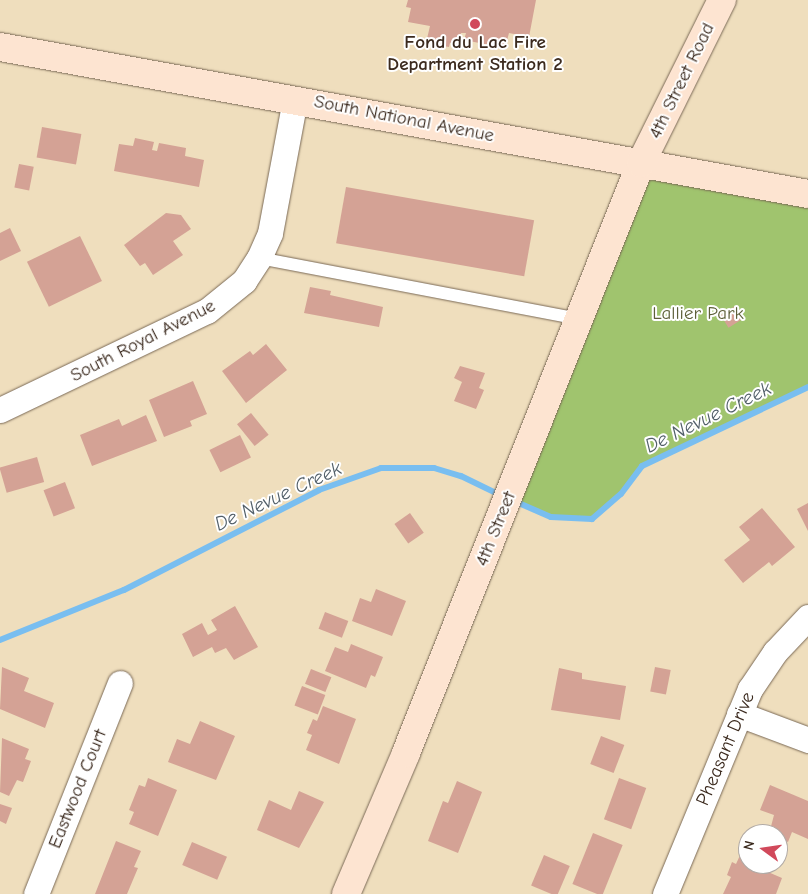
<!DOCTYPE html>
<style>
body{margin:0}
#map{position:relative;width:808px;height:894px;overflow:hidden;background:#efdebd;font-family:"Comic Neue",sans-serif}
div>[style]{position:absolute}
.green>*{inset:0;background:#a0c46e}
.stream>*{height:6px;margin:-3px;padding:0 3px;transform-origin:3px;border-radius:3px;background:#79bef0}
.building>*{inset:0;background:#d4a295;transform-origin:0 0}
.roads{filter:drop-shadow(0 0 1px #7a6956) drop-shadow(0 0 1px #7a6956)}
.lane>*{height:12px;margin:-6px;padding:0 6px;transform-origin:6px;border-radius:6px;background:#fff}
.street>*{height:25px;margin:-12.5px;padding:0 12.5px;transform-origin:12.5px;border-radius:12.5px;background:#fff}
.secondary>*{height:28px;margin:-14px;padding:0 14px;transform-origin:14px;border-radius:14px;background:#fde4d1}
.dots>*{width:14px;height:14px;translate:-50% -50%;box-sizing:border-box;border:2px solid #fff;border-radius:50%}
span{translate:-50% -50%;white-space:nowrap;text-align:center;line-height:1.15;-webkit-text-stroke:4px #fff;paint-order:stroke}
.poi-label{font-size:19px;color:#3b2a1e;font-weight:700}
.street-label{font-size:19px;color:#3b2a1e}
.park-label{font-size:19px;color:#5e603a}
.water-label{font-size:20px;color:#515e68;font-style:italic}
.north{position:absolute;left:738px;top:824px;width:50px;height:50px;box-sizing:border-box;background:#fff;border:1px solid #b1aaa5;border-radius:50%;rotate:284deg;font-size:14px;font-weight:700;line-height:20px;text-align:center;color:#3b2a1e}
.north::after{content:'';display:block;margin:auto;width:18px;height:22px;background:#d1495b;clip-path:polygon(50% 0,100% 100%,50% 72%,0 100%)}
</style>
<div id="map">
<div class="green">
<div style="clip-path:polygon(641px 163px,808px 194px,808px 387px,643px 466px,623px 492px,592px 519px,551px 517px,508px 498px)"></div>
</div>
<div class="stream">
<div style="left:514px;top:501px;width:40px;rotate:23.4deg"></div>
<div style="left:551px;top:517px;width:41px;rotate:2.8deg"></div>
<div style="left:592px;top:519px;width:38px;rotate:-41deg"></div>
<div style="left:621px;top:494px;width:35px;rotate:-53deg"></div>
<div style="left:642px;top:466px;width:184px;rotate:-25.4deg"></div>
<div style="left:0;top:640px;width:134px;rotate:-22deg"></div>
<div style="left:124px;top:590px;width:219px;rotate:-27.1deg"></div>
<div style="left:319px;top:490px;width:66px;rotate:-19.5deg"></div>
<div style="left:381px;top:468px;width:53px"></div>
<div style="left:434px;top:468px;width:28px;rotate:17deg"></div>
<div style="left:461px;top:476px;width:46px;rotate:26deg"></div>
</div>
<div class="building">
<div style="clip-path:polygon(408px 0,536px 0,529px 37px,509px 33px,505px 48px,464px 40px,466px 33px,461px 33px,458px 44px,450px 43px,449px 47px,426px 43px,430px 26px,408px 22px,411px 8px,406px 7px)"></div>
<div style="left:42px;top:127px;width:40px;height:31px;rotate:10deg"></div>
<div style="clip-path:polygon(135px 138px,154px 142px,152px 150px,157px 151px,159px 143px,186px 148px,185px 156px,204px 160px,199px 187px,114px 171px,119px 144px,133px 146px)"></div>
<div style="left:19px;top:164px;width:15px;height:24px;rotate:11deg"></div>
<div style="left:346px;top:187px;width:191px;height:57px;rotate:10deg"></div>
<div style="clip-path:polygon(166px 213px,181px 215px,191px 229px,173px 241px,183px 255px,153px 275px,145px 263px,140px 266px,124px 245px)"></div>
<div style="clip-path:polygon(10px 228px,21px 251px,0 261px,0 233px)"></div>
<div style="left:80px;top:236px;width:50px;height:59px;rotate:64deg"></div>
<div style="clip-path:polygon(310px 287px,331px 291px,330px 295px,383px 307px,379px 327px,304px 313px)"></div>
<div style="left:735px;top:306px;width:15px;height:17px;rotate:58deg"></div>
<div style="clip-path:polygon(266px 344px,287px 370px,246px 403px,222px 371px,250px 351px,253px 355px)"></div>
<div style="clip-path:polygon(460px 366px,485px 373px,479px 388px,484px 390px,476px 409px,454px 401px,462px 382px,454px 378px)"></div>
<div style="clip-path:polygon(193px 381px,207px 414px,190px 421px,192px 426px,164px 437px,149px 400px)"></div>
<div style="left:251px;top:413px;width:28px;height:18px;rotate:51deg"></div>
<div style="clip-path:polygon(146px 415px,157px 441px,92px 466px,80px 435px,119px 419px,122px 426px)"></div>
<div style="left:240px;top:435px;width:25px;height:34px;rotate:64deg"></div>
<div style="left:37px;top:457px;width:26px;height:39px;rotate:74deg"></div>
<div style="left:65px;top:482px;width:28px;height:23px;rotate:69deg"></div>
<div style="clip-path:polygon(808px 503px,808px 531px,797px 509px)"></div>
<div style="clip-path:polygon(762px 508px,795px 547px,772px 566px,769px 562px,743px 583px,724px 560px,750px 540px,739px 527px)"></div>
<div style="left:410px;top:513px;width:24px;height:19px;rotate:55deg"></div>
<div style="clip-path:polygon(376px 589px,406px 601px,392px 636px,352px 621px,360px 598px,371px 602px)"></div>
<div style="clip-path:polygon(235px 606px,258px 647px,234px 660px,226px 648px,215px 653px,212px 647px,193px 657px,182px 634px,202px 623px,208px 635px,217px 630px,211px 620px)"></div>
<div style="left:325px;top:612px;width:25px;height:18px;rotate:21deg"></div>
<div style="clip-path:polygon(351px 644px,383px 657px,375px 677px,371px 675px,366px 688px,325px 671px,335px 647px,348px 652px)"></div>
<div style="clip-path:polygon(2px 667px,29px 678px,24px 691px,54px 703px,45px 728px,0 709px)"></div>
<div style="left:655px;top:667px;width:16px;height:25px;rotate:11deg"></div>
<div style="clip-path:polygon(559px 668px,582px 673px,582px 679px,626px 686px,620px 720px,551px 710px)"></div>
<div style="left:311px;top:669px;width:22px;height:16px;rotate:22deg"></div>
<div style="left:302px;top:686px;width:25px;height:21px;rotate:21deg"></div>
<div style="clip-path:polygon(323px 706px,356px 719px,339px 764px,306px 750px,312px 735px,307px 733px,313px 719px,317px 721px)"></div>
<div style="clip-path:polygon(200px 721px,235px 736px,216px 780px,168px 762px,177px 739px,190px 744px)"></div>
<div style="left:601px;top:736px;width:25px;height:30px;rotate:21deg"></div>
<div style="clip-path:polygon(2px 738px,29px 749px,25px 759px,31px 761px,23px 782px,17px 780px,9px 796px,0 792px)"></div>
<div style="clip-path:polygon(148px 778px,177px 790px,158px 836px,129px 824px,134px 812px,129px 810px,139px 785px,145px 787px)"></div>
<div style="left:619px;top:778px;width:29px;height:44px;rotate:20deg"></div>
<div style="clip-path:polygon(457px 781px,482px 792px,458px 853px,428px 841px,443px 801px,448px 803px)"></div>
<div style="clip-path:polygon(770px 785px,808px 801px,808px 839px,792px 832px,788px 842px,778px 838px,778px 834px,769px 834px,774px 815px,760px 810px)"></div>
<div style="clip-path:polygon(299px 791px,324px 802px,299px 848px,257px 830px,269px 800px,291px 810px)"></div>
<div style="clip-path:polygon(0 804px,12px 808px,6px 824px,0 821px)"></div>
<div style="left:593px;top:833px;width:32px;height:55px;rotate:22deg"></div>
<div style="clip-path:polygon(116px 841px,141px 851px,134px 867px,138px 868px,127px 894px,95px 894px)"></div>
<div style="left:192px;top:842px;width:38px;height:25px;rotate:23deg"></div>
<div style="clip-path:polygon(742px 851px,748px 854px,748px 864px,771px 864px,768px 872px,782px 878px,776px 894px,723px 894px,731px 877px,727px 875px,732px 862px,736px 864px)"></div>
<div style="left:544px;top:855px;width:28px;height:33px;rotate:23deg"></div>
</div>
<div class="roads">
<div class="lane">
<div style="left:259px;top:258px;width:326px;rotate:10.8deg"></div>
</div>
<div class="street">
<div style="left:0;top:410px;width:229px;rotate:-25.6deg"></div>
<div style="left:207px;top:311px;width:48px;rotate:-39deg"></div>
<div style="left:244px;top:281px;width:27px;rotate:-57deg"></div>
<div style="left:259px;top:258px;width:27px;rotate:-66deg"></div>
<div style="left:270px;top:233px;width:136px;rotate:-79.4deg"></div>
<div style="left:739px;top:714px;width:74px;rotate:20.6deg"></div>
<div style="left:36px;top:894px;width:227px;rotate:-68.3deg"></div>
<div style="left:665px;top:894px;width:222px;rotate:-67.5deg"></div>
<div style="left:750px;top:689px;width:45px;rotate:-56deg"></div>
<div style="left:775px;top:652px;width:48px;rotate:-46.7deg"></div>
</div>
<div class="secondary">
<div style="left:0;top:47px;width:821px;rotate:10.31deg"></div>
<div style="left:346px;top:894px;width:153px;rotate:-66.9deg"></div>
<div style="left:406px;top:753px;width:635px;rotate:-68.28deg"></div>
<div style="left:641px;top:163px;width:182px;rotate:-63.6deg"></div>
</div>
</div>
<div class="dots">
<div style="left:475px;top:24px;background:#d1495b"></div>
</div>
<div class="poi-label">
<span style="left:475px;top:54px">Fond du Lac Fire<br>Department Station 2</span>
</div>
<div class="street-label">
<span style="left:682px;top:81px;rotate:-64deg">4th Street Road</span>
<span style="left:404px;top:119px;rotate:11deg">South National Avenue</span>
<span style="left:143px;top:341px;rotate:-27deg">South Royal Avenue</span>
<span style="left:496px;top:529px;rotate:-68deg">4th Street</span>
<span style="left:726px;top:749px;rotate:-67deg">Pheasant Drive</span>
<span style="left:78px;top:789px;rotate:-68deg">Eastwood Court</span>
</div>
<div class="park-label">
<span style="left:698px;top:314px">Lallier Park</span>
</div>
<div class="water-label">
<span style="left:708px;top:417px;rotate:-26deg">De Nevue Creek</span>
<span style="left:278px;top:496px;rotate:-25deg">De Nevue Creek</span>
</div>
<div class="north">N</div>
</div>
